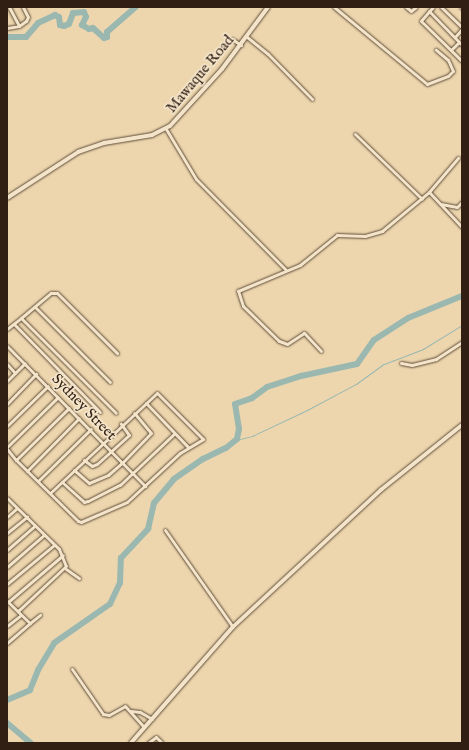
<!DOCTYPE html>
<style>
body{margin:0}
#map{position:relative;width:469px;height:750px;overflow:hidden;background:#edd6ae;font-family:"IM FELL English",serif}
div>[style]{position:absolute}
.stream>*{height:1px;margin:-0.5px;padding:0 0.5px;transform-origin:0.5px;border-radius:0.5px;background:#9ab8b0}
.river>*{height:6px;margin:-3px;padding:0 3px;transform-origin:3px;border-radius:3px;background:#9ab8b0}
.roads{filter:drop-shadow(0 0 1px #5f4d39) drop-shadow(0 0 1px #5f4d39)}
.minor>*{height:3px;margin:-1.5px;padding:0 1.5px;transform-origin:1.5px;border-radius:1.5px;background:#f3e4ca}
.tertiary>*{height:3.5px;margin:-1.75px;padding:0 1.75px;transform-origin:1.75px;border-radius:1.75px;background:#f3e4ca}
.secondary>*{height:4px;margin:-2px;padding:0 2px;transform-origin:2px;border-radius:2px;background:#f3e4ca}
span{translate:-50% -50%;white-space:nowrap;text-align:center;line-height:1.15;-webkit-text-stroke:3.5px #f3e4ca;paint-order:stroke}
.street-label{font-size:15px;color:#301f12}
.frame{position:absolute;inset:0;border:8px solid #301f12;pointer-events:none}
</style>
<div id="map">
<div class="stream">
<div style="left:236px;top:440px;width:16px;rotate:-14deg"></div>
<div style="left:252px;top:436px;width:61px;rotate:-25.3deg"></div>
<div style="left:307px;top:410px;width:55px;rotate:-28deg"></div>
<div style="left:356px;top:384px;width:34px;rotate:-36deg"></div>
<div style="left:384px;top:364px;width:42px;rotate:-21deg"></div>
<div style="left:423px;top:349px;width:46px;rotate:-31.6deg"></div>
</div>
<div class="river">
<div style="left:7px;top:37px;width:19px"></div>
<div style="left:26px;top:37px;width:18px;rotate:-49deg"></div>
<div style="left:38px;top:23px;width:19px;rotate:-25deg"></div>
<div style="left:55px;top:15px;width:4px;rotate:27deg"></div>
<div style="left:59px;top:17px;width:8px;rotate:83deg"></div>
<div style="left:60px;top:25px;width:4px;rotate:14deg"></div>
<div style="left:64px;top:26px;width:5px;rotate:-22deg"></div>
<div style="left:69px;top:24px;width:12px;rotate:-70deg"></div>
<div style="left:73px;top:13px;width:11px;rotate:-5deg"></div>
<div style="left:84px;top:12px;width:5px;rotate:68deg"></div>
<div style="left:86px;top:17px;width:9px;rotate:117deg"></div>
<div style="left:82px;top:25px;width:8px;rotate:30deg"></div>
<div style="left:89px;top:29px;width:4px;rotate:-14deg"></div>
<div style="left:93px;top:28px;width:15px;rotate:42deg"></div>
<div style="left:104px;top:38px;width:3px;rotate:-18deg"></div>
<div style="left:107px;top:37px;width:5px;rotate:-90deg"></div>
<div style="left:107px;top:32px;width:38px;rotate:-41deg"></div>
<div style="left:7px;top:700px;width:25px;rotate:-23deg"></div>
<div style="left:30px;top:690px;width:22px;rotate:-68deg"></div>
<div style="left:38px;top:670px;width:31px;rotate:-59deg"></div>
<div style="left:54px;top:643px;width:68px;rotate:-34.9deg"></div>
<div style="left:110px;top:604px;width:23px;rotate:-65deg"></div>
<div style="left:120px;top:583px;width:25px;rotate:-88deg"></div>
<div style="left:121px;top:558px;width:40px;rotate:-47deg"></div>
<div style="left:148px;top:529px;width:27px;rotate:-77deg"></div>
<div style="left:154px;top:503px;width:31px;rotate:-50deg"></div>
<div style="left:174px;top:479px;width:35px;rotate:-35deg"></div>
<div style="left:203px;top:459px;width:25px;rotate:-26deg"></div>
<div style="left:226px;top:448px;width:14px;rotate:-39deg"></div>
<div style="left:237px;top:439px;width:10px;rotate:-79deg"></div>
<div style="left:239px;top:429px;width:25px;rotate:-99deg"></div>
<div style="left:235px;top:404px;width:18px;rotate:-19deg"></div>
<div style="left:252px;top:398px;width:19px;rotate:-36deg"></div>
<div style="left:267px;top:387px;width:36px;rotate:-18deg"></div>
<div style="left:301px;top:376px;width:57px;rotate:-12.1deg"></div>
<div style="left:357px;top:364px;width:29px;rotate:-55deg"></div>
<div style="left:374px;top:340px;width:40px;rotate:-32.9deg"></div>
<div style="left:408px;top:318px;width:58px;rotate:-22.2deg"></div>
<div style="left:7px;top:723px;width:31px;rotate:40deg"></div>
</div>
<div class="roads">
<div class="minor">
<div style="left:9px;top:7px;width:21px;rotate:62deg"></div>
<div style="left:334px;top:7px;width:121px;rotate:39.6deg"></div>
<div style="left:427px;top:84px;width:22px;rotate:-21deg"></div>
<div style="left:448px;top:76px;width:7px;rotate:-45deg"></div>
<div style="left:453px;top:71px;width:12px;rotate:-114deg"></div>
<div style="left:448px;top:60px;width:16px;rotate:-140deg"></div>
<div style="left:406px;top:7px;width:6px;rotate:39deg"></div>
<div style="left:411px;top:11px;width:6px;rotate:-39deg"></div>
<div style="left:433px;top:7px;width:18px;rotate:131deg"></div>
<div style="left:421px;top:21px;width:57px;rotate:44.3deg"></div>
<div style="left:441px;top:7px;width:29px;rotate:44deg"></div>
<div style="left:461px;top:7px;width:1px;rotate:45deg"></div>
<div style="left:429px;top:11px;width:47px;rotate:45.9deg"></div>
<div style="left:7px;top:28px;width:12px;rotate:-9deg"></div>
<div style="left:19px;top:26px;width:9px;rotate:-36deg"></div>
<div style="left:26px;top:21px;width:4px;rotate:-63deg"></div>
<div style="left:28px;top:17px;width:11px;rotate:-117deg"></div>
<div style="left:247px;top:37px;width:27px;rotate:39deg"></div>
<div style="left:268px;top:54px;width:63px;rotate:45.6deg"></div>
<div style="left:455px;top:37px;width:11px;rotate:-49deg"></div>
<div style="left:232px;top:39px;width:11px;rotate:34deg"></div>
<div style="left:451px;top:50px;width:11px;rotate:-45deg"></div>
<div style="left:166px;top:129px;width:58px;rotate:59deg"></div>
<div style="left:196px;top:179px;width:128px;rotate:45.3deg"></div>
<div style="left:355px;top:134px;width:93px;rotate:44.1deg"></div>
<div style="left:429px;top:192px;width:45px;rotate:-49.5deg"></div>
<div style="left:441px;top:204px;width:16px;rotate:11deg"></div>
<div style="left:457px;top:207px;width:7px;rotate:-45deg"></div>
<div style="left:35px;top:307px;width:106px;rotate:45deg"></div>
<div style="left:21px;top:318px;width:39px;rotate:-40deg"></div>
<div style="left:51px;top:293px;width:6px"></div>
<div style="left:57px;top:293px;width:85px;rotate:45deg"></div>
<div style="left:14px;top:324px;width:123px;rotate:45.7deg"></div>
<div style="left:7px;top:329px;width:18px;rotate:-38deg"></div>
<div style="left:21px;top:318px;width:134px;rotate:45deg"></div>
<div style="left:7px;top:346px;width:197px;rotate:45.4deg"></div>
<div style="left:321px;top:351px;width:25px;rotate:-133deg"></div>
<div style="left:304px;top:333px;width:20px;rotate:147deg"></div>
<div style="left:287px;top:344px;width:9px;rotate:-159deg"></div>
<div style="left:279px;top:341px;width:50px;rotate:-135.8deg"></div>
<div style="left:243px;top:306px;width:16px;rotate:-108deg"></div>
<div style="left:238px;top:291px;width:67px;rotate:-22.8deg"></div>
<div style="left:300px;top:265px;width:48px;rotate:-39deg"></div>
<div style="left:337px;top:235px;width:28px;rotate:2deg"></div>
<div style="left:365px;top:236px;width:18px;rotate:-16deg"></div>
<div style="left:382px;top:231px;width:61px;rotate:-39.7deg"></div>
<div style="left:429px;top:192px;width:48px;rotate:46.7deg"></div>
<div style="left:401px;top:363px;width:11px;rotate:10deg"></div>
<div style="left:412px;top:365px;width:25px;rotate:-14deg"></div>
<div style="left:436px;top:359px;width:31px;rotate:-33deg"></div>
<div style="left:7px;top:364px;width:12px;rotate:48deg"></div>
<div style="left:7px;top:381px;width:25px;rotate:-45deg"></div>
<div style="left:146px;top:403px;width:61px;rotate:46.3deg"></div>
<div style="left:7px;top:404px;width:42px;rotate:-46deg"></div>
<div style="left:7px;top:426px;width:57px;rotate:-44.3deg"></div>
<div style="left:7px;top:447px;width:71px;rotate:-44.4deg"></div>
<div style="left:7px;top:449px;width:14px;rotate:51deg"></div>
<div style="left:16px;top:460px;width:87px;rotate:44.5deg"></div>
<div style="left:78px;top:521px;width:3px;rotate:18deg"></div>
<div style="left:81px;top:522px;width:50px;rotate:-23.5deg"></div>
<div style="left:127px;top:502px;width:72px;rotate:-42.8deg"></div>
<div style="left:180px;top:453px;width:27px;rotate:-31deg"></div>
<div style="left:203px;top:439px;width:65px;rotate:-135deg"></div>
<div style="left:157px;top:393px;width:146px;rotate:136.9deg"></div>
<div style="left:16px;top:460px;width:74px;rotate:-44.5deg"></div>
<div style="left:84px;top:460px;width:10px;rotate:37deg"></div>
<div style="left:92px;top:466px;width:5px;rotate:-22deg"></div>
<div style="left:97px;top:464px;width:43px;rotate:-42.2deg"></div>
<div style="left:129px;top:435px;width:14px;rotate:-126deg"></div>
<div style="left:74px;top:470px;width:20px;rotate:41deg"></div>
<div style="left:89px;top:483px;width:21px;rotate:-23deg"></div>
<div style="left:108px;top:475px;width:20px;rotate:-41deg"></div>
<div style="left:123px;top:462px;width:40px;rotate:-46deg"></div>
<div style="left:151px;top:433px;width:26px;rotate:-130deg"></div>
<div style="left:27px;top:471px;width:74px;rotate:-45.5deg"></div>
<div style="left:38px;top:481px;width:74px;rotate:-44.5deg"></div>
<div style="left:62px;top:482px;width:30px;rotate:42deg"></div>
<div style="left:84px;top:502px;width:4px;rotate:-14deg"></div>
<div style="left:88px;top:501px;width:36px;rotate:-27deg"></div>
<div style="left:120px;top:485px;width:74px;rotate:-43.4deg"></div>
<div style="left:7px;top:498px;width:73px;rotate:44.4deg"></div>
<div style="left:59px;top:549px;width:18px;rotate:68deg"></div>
<div style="left:66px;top:566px;width:66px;rotate:136.8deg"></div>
<div style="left:7px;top:517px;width:13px;rotate:-42deg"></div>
<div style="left:165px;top:530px;width:118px;rotate:55deg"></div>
<div style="left:7px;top:533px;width:26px;rotate:-39deg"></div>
<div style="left:7px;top:550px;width:37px;rotate:-41deg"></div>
<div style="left:7px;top:567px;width:49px;rotate:-40.9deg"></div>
<div style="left:66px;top:569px;width:16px;rotate:35deg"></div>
<div style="left:7px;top:584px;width:61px;rotate:-39.7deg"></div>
<div style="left:7px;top:601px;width:32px;rotate:44deg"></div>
<div style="left:30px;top:623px;width:13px;rotate:-39deg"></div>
<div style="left:8px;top:602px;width:72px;rotate:-40.5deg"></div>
<div style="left:7px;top:626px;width:18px;rotate:-38deg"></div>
<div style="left:7px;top:643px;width:30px;rotate:-41deg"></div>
<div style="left:72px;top:669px;width:55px;rotate:55.4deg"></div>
<div style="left:103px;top:714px;width:6px;rotate:9deg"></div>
<div style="left:109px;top:715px;width:18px;rotate:-29deg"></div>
<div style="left:125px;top:706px;width:28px;rotate:48deg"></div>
<div style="left:131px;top:711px;width:9px;rotate:6deg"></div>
<div style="left:140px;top:712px;width:14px;rotate:30deg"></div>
<div style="left:148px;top:743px;width:10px;rotate:-37deg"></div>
<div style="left:156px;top:737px;width:8px;rotate:45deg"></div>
</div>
<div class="tertiary">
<div style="left:131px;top:743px;width:154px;rotate:-48.7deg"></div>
<div style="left:233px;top:627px;width:202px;rotate:-42.8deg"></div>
<div style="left:381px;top:490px;width:104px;rotate:-38.7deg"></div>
</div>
<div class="secondary">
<div style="left:7px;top:198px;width:85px;rotate:-32.9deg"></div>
<div style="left:78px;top:152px;width:28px;rotate:-19deg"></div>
<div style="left:104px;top:143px;width:49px;rotate:-9.5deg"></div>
<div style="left:152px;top:135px;width:20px;rotate:-27deg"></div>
<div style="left:170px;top:126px;width:77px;rotate:-47.6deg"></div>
<div style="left:222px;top:69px;width:77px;rotate:-53.4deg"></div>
</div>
</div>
<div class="street-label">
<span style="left:200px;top:74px;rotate:-50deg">Mawaque Road</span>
<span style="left:84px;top:407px;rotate:46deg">Sydney Street</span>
</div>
<div class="frame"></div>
</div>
